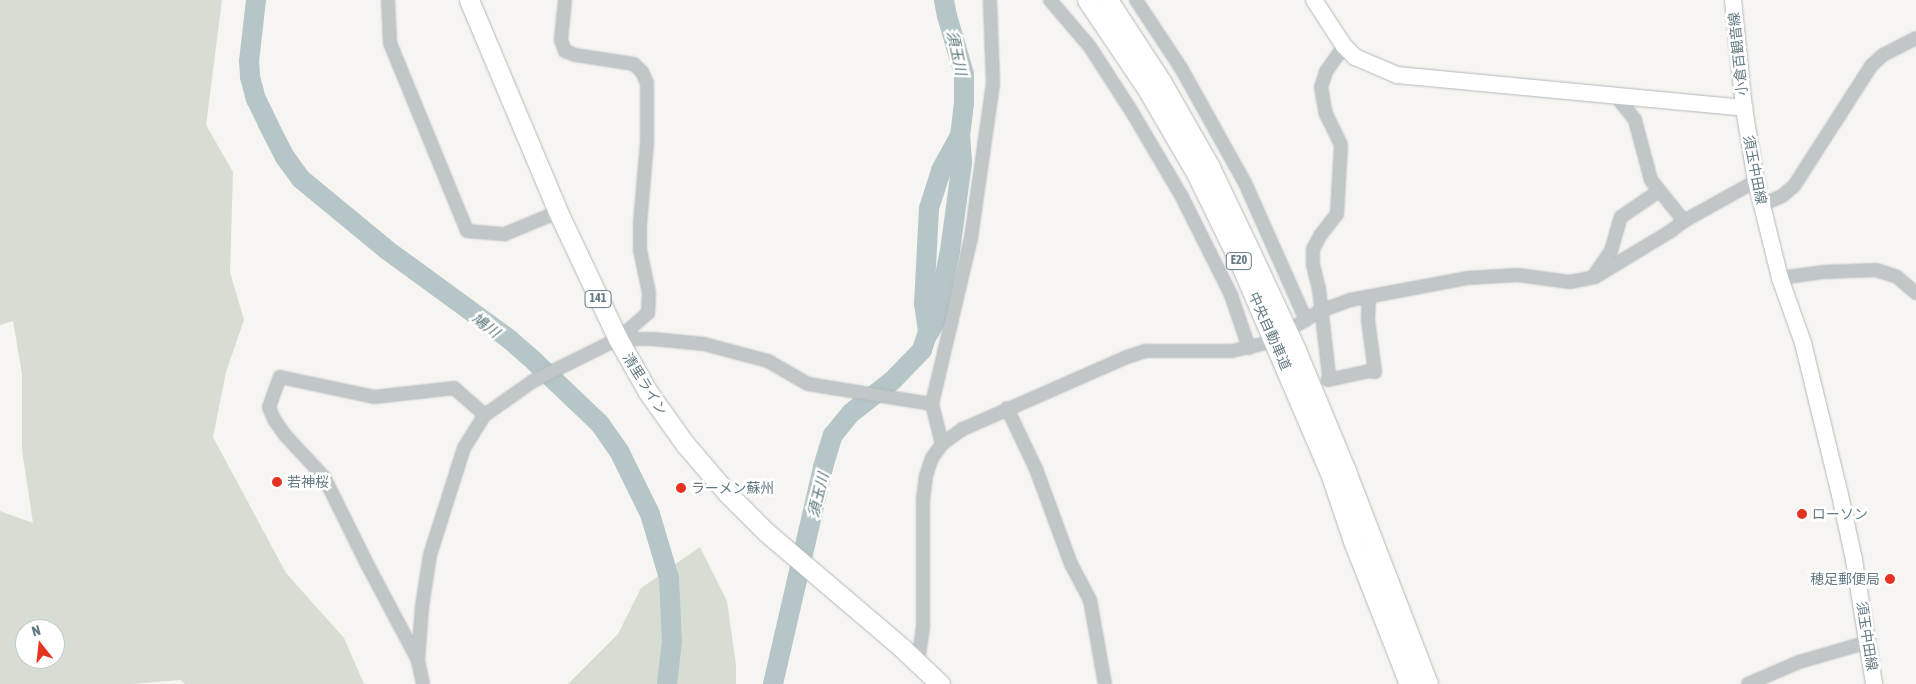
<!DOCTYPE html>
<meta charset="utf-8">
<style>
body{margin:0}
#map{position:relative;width:1916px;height:684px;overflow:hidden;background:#f6f5f2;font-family:"Asap Condensed","Noto Sans JP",sans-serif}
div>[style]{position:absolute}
.green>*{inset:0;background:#d8ddd3}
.river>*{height:20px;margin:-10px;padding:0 10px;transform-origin:10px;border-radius:10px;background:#b6c5c7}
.roads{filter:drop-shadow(0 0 1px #b2b8ba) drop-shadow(0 0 1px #b2b8ba)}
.minor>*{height:12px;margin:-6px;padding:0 6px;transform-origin:6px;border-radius:6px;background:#c1c6c8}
.major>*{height:16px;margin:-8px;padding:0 8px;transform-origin:8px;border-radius:8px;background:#fff}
.highway>*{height:19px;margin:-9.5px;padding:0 9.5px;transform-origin:9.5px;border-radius:9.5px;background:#fff}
.dots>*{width:14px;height:14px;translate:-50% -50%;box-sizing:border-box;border:2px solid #fff;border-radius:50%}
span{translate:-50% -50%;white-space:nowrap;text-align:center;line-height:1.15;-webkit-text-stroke:5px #fff;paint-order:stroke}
.shield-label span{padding:1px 4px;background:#fff;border:1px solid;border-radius:4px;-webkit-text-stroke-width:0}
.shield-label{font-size:12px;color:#647a83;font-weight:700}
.street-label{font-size:14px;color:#647a83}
.poi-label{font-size:14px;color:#647a83}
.left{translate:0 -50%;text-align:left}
.right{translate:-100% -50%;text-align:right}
.water-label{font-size:15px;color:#5a7679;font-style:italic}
.north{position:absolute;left:15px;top:619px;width:50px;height:50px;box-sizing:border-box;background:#fff;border:1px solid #c1cacd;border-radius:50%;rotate:344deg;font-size:14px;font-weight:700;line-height:20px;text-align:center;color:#647a83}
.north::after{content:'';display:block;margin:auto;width:18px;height:22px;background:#e53322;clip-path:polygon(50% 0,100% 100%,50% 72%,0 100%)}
</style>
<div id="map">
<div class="green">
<div style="clip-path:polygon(evenodd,0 0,222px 0,206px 125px,233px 172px,230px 272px,244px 320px,226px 372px,213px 437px,286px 573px,344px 638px,364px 684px,185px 684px,180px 680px,132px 684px,0 684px,0 511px,33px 523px,22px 450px,22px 374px,13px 321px,0 325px,0 0,25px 629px,55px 629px,55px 659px,25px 659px,25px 629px)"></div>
<div style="clip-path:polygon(700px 547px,727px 601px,736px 665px,736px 684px,568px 684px,618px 634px,641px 588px)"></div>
</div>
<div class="river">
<div style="left:256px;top:0;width:61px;rotate:96.5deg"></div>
<div style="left:249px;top:61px;width:16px;rotate:86deg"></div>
<div style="left:250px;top:77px;width:23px;rotate:75deg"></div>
<div style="left:256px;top:99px;width:28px;rotate:64deg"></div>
<div style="left:268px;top:124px;width:37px;rotate:63deg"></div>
<div style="left:285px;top:157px;width:27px;rotate:54deg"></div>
<div style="left:301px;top:179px;width:112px;rotate:39.5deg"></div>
<div style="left:387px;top:250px;width:151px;rotate:36.1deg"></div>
<div style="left:509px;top:339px;width:35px;rotate:41deg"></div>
<div style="left:535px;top:362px;width:90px;rotate:43.6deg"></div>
<div style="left:600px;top:424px;width:35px;rotate:55deg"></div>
<div style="left:620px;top:453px;width:68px;rotate:63.8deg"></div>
<div style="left:650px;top:514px;width:67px;rotate:73.5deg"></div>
<div style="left:669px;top:578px;width:63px;rotate:87.3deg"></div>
<div style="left:672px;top:641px;width:43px;rotate:96.6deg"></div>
<div style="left:929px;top:333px;width:16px;rotate:-63deg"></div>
<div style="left:936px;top:319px;width:69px;rotate:-78.4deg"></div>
<div style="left:950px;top:251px;width:90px;rotate:-82.3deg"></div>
<div style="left:962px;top:162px;width:26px;rotate:-94deg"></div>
<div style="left:773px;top:684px;width:223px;rotate:-77deg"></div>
<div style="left:823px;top:467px;width:34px;rotate:-73deg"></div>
<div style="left:833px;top:435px;width:28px;rotate:-51deg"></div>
<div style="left:851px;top:413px;width:52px;rotate:-38deg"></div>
<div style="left:892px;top:381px;width:43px;rotate:-45.9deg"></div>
<div style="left:922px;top:350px;width:20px;rotate:-72deg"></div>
<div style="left:928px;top:331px;width:27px;rotate:-98deg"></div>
<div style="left:924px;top:304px;width:96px;rotate:-87deg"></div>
<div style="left:929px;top:208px;width:40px;rotate:-72deg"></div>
<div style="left:941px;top:170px;width:39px;rotate:-61deg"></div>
<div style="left:960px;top:136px;width:35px;rotate:-83deg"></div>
<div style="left:964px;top:101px;width:27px;rotate:-90deg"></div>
<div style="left:964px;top:74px;width:60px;rotate:-106.3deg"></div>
<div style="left:947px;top:16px;width:16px;rotate:-101deg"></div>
</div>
<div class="roads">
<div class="minor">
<div style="left:388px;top:0;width:43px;rotate:87.3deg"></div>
<div style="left:390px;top:43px;width:203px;rotate:67.7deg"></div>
<div style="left:467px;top:231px;width:38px;rotate:5deg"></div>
<div style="left:505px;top:234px;width:57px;rotate:-22.5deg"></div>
<div style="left:1050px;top:0;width:62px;rotate:49.6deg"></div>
<div style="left:1090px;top:47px;width:77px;rotate:57.1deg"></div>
<div style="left:1132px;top:112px;width:99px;rotate:59.5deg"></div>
<div style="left:1182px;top:197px;width:110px;rotate:63.4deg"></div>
<div style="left:1231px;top:295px;width:56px;rotate:71.2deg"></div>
<div style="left:1136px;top:0;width:82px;rotate:56.5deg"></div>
<div style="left:1181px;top:68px;width:132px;rotate:60.9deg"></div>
<div style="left:1245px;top:183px;width:150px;rotate:66deg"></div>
<div style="left:1344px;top:46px;width:32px;rotate:125deg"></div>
<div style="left:1326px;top:72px;width:16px;rotate:108deg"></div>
<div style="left:1321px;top:87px;width:27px;rotate:80deg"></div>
<div style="left:1326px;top:114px;width:34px;rotate:64deg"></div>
<div style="left:1341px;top:145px;width:69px;rotate:93.3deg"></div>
<div style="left:1337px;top:214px;width:28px;rotate:128deg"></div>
<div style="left:1320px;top:236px;width:15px;rotate:118deg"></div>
<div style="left:1313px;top:249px;width:16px;rotate:90deg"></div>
<div style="left:1313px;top:265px;width:25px;rotate:76deg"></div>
<div style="left:1319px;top:289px;width:87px;rotate:83.4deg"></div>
<div style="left:1329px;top:375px;width:5px;rotate:101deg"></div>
<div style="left:1328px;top:380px;width:43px;rotate:-12.1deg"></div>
<div style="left:1370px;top:371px;width:5px;rotate:11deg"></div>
<div style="left:1375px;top:372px;width:52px;rotate:-97.7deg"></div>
<div style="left:1368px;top:320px;width:23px;rotate:-88deg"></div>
<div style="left:1615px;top:95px;width:32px;rotate:51deg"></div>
<div style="left:1635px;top:120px;width:62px;rotate:75.1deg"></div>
<div style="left:1651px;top:180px;width:53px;rotate:51.2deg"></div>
<div style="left:1761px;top:205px;width:23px;rotate:-23deg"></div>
<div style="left:1782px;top:196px;width:16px;rotate:-40deg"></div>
<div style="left:1794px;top:186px;width:143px;rotate:-57.3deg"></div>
<div style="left:1871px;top:66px;width:16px;rotate:-43deg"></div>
<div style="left:1883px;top:55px;width:37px;rotate:-27deg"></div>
<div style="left:1595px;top:274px;width:28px;rotate:-55deg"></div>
<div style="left:1611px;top:251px;width:35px;rotate:-74deg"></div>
<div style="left:1621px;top:217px;width:46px;rotate:-34.4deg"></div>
<div style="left:1780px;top:278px;width:43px;rotate:-7.9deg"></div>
<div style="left:1823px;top:272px;width:53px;rotate:-2.2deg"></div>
<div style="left:1876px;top:270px;width:22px;rotate:18deg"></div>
<div style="left:1897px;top:277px;width:25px;rotate:40deg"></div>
<div style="left:1299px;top:324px;width:25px;rotate:-32deg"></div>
<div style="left:1320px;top:311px;width:32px;rotate:-20deg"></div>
<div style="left:1350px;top:300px;width:119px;rotate:-10.6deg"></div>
<div style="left:1467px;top:278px;width:51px;rotate:-3.4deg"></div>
<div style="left:1518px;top:275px;width:52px;rotate:7.7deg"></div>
<div style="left:1570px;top:282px;width:25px;rotate:-11deg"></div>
<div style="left:1595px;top:277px;width:89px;rotate:-31.2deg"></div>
<div style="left:1671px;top:231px;width:16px;rotate:-38deg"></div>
<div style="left:1684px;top:221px;width:82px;rotate:-29.1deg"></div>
<div style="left:618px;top:339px;width:35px"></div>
<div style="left:653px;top:339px;width:51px;rotate:5.6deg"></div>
<div style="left:704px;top:344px;width:66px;rotate:14.9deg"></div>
<div style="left:768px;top:361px;width:46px;rotate:29.9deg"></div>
<div style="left:808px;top:384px;width:126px;rotate:9.2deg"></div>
<div style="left:1007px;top:408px;width:68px;rotate:64.6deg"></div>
<div style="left:1036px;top:469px;width:101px;rotate:69.8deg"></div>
<div style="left:1071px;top:564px;width:41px;rotate:62.2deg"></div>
<div style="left:1090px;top:600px;width:85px;rotate:79.9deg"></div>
<div style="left:942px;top:444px;width:41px;rotate:-104deg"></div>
<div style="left:932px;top:404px;width:171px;rotate:-76.8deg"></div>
<div style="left:971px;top:238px;width:157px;rotate:-81.9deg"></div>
<div style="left:993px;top:83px;width:83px;rotate:-92.1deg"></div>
<div style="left:418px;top:660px;width:53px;rotate:-85.7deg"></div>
<div style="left:422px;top:607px;width:53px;rotate:-81.3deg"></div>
<div style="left:430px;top:555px;width:112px;rotate:-72.4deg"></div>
<div style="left:464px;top:448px;width:39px;rotate:-58deg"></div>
<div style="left:485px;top:415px;width:59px;rotate:-35.3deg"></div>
<div style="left:533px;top:381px;width:95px;rotate:-26.3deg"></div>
<div style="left:618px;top:339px;width:40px;rotate:-41deg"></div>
<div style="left:648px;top:313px;width:20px;rotate:-87deg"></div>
<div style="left:649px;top:293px;width:44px;rotate:-101.8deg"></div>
<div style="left:640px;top:250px;width:26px;rotate:-90deg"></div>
<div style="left:640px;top:224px;width:82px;rotate:-85.1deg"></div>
<div style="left:647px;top:142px;width:59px;rotate:-90deg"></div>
<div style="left:647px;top:83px;width:12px;rotate:-114deg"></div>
<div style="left:642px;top:72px;width:11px;rotate:-135deg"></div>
<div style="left:634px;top:64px;width:60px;rotate:-171.3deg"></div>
<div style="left:575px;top:55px;width:11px;rotate:-158deg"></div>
<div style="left:565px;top:51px;width:12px;rotate:-110deg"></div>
<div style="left:561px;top:40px;width:40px;rotate:-84.3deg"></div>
<div style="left:918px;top:662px;width:37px;rotate:-82deg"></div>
<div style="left:923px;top:625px;width:125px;rotate:-90deg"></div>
<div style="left:923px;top:500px;width:24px;rotate:-83deg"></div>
<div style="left:926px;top:476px;width:19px;rotate:-72deg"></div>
<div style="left:932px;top:458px;width:17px;rotate:-54deg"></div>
<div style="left:942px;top:444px;width:26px;rotate:-36deg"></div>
<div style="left:963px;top:429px;width:179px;rotate:-23.7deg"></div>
<div style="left:1127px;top:357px;width:20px;rotate:-18deg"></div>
<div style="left:1146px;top:351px;width:86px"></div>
<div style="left:1232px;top:351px;width:31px;rotate:-13deg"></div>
<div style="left:423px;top:684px;width:25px;rotate:-102deg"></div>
<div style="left:418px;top:660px;width:104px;rotate:-118deg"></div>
<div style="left:369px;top:568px;width:102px;rotate:-116.3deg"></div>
<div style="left:324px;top:477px;width:57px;rotate:-132.9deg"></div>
<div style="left:285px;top:435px;width:19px;rotate:-125deg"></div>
<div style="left:274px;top:419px;width:13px;rotate:-113deg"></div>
<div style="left:269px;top:407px;width:32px;rotate:-70deg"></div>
<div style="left:280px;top:377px;width:96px;rotate:12deg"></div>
<div style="left:374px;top:397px;width:81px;rotate:-6.4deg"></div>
<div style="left:454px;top:388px;width:41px;rotate:41.1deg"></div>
<div style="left:1748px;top:684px;width:56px;rotate:-23.3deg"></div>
<div style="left:1799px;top:662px;width:72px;rotate:-16.2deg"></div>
</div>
<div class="major">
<div style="left:1314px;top:0;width:55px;rotate:56.9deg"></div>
<div style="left:1344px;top:46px;width:16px;rotate:45deg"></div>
<div style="left:1355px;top:57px;width:46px;rotate:23.2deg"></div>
<div style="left:1397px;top:75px;width:349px;rotate:5.4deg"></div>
<div style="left:1733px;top:0;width:109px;rotate:84.2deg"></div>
<div style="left:1744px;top:108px;width:74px;rotate:80.7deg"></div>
<div style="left:1756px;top:181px;width:100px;rotate:76.1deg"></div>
<div style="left:1780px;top:278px;width:69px;rotate:70.5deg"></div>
<div style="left:1803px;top:343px;width:156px;rotate:76.3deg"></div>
<div style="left:1840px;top:495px;width:66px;rotate:77.8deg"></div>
<div style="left:1854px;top:560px;width:126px;rotate:80.8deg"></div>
</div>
<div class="highway">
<div style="left:469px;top:0;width:230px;rotate:67.2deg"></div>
<div style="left:558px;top:212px;width:140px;rotate:64.7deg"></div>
<div style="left:618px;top:339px;width:61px;rotate:60.5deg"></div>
<div style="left:648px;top:392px;width:64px;rotate:54.6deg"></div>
<div style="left:685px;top:444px;width:65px;rotate:49.4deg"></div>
<div style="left:727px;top:493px;width:55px;rotate:45deg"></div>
<div style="left:766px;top:532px;width:177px;rotate:40.4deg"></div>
<div style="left:901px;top:647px;width:54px;rotate:43.5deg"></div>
<div style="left:1087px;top:0;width:107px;rotate:56deg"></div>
<div style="left:1147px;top:89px;width:99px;rotate:59.8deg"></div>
<div style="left:1197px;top:175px;width:96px;rotate:64deg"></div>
<div style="left:1239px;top:261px;width:231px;rotate:66.8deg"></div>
<div style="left:1330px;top:473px;width:72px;rotate:71.3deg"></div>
<div style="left:1353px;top:541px;width:154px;rotate:68.6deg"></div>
<div style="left:1108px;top:0;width:97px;rotate:56.8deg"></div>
<div style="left:1161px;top:81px;width:99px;rotate:60.3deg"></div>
<div style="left:1210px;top:167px;width:98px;rotate:64.5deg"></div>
<div style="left:1252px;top:255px;width:105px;rotate:65.1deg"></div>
<div style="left:1296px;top:350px;width:131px;rotate:67.5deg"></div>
<div style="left:1346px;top:471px;width:228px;rotate:68.9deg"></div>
</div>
</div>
<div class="dots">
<div style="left:277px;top:482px;background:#e53322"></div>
<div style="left:681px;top:488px;background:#e53322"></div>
<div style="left:1802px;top:514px;background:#e53322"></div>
<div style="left:1890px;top:579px;background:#e53322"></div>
</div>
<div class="shield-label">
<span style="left:1239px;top:261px">E20</span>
<span style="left:598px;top:299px">141</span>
</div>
<div class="street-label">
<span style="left:1738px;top:54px;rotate:-96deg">小倉百観音線</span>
<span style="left:1755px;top:170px;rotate:79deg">須玉中田線</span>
<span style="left:1270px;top:331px;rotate:66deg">中央自動車道</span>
<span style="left:645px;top:384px;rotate:58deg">清里ライン</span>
<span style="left:1867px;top:636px;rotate:81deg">須玉中田線</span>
</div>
<div class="poi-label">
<span class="left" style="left:287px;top:482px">若神桜</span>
<span class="left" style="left:691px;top:488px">ラーメン蘇州</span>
<span class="left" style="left:1812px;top:514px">ローソン</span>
<span class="right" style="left:1880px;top:579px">穂足郵便局</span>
</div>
<div class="water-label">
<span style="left:957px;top:53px;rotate:78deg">須玉川</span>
<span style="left:486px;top:325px;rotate:37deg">鳩川</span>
<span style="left:818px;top:495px;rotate:-76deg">須玉川</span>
</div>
<div class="north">N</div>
</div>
